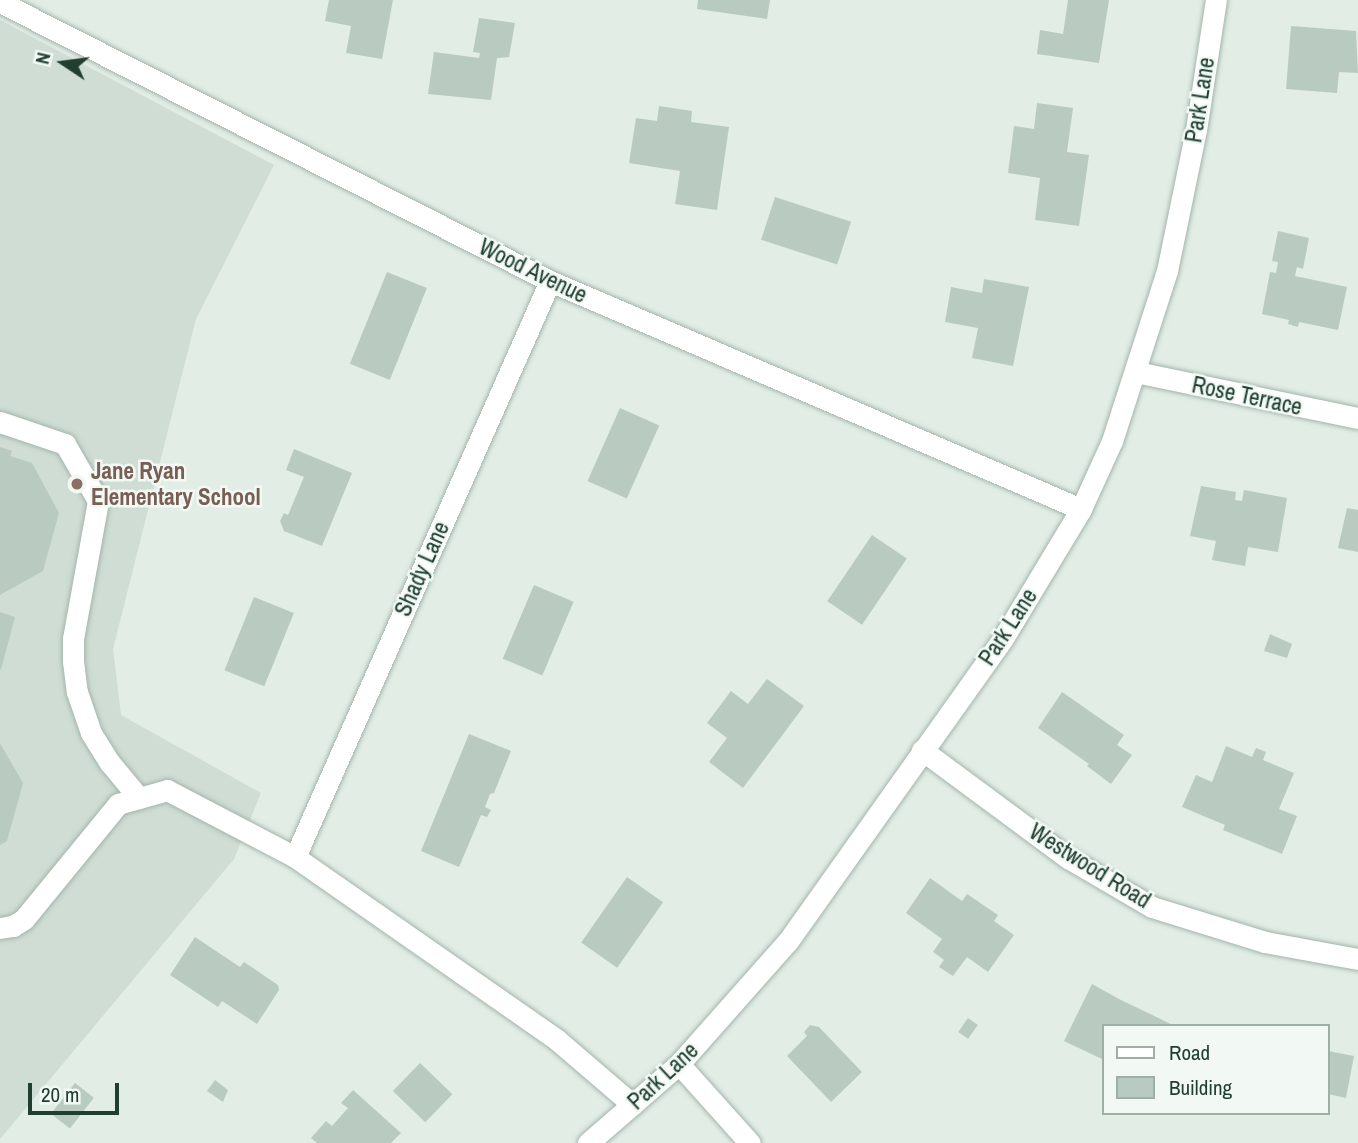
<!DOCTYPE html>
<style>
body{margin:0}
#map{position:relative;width:1358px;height:1143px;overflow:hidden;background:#e1ede5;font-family:"Archivo Narrow",sans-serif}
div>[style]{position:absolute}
.built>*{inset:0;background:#cfddd4}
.building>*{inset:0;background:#b9cbc0;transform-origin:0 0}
.roads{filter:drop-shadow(0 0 2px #a3b5ab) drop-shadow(0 0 2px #a3b5ab)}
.minor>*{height:21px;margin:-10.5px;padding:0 10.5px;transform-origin:10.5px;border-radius:10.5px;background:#fff}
.dots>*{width:19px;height:19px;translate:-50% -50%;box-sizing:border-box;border:4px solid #f2f9f4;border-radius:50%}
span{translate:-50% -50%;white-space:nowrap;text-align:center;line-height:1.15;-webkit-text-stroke:5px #f2f9f4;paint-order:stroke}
.street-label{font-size:23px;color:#203f31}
.education-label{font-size:23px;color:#785e54;font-weight:700}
.left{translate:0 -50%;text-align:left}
.legend{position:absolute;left:1102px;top:1024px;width:228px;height:91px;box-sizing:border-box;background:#f2f9f4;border:2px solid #9eafa6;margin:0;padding:9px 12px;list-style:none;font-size:21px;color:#203f31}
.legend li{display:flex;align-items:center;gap:14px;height:35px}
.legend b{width:35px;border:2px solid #9eafa6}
.north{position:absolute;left:28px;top:28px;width:70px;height:70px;-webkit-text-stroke:5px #f2f9f4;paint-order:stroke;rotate:283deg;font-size:19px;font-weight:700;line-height:28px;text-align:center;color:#203f31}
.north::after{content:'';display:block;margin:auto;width:24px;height:32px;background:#203f31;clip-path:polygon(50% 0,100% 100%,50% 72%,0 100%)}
.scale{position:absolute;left:28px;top:1083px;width:91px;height:32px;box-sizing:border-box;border:4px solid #203f31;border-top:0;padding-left:9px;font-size:21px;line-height:24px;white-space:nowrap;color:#203f31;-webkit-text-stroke:5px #f2f9f4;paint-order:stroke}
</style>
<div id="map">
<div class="built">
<div style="clip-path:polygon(0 20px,274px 165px,196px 319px,113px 649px,121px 715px,261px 793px,234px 859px,0 1139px)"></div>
</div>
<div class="building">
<div style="clip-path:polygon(329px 0,393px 0,382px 59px,346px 53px,351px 26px,325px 21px)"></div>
<div style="clip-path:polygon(698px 0,770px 0,767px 19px,697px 9px)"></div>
<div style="clip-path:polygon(1068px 0,1109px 0,1099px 63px,1037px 54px,1040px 30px,1063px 34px)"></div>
<div style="clip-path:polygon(479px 18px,515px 23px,509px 57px,497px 58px,491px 100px,428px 94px,434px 52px,479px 58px,480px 53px,473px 52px)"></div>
<div style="clip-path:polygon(1291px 26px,1356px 31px,1358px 73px,1339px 72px,1337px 93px,1286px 89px)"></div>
<div style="clip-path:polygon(1037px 103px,1073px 108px,1067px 152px,1089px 155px,1079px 226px,1035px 220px,1040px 178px,1008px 173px,1014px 126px,1034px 129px)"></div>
<div style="clip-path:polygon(659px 106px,692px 111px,691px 122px,729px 127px,717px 210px,675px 204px,680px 171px,629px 163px,636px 118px,657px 121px)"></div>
<div style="left:775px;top:197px;width:80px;height:45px;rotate:18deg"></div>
<div style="clip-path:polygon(1278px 231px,1309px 238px,1303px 269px,1297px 267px,1295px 276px,1347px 287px,1338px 330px,1299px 322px,1298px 327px,1288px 324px,1289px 320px,1262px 314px,1270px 272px,1276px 273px,1278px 262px,1272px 261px)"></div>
<div style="left:387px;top:272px;width:43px;height:99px;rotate:22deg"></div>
<div style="clip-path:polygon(984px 279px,1029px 287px,1013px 366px,972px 358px,978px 328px,945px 322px,951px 287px,982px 293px)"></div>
<div style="left:620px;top:408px;width:43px;height:80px;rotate:24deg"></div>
<div style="clip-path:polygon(0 447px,12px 451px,10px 456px,32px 463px,59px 513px,43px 571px,0 595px)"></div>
<div style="clip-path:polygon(294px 449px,352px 473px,322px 546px,284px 531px,280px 521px,284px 513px,288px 515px,304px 477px,286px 470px)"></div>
<div style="clip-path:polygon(1201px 486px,1236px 492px,1235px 500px,1242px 501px,1244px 490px,1287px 498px,1278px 552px,1248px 547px,1245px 566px,1212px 560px,1216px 541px,1190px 536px)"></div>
<div style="clip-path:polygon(1347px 508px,1358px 510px,1358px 552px,1338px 548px)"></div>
<div style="left:872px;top:535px;width:42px;height:80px;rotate:34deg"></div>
<div style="left:534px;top:585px;width:43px;height:80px;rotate:23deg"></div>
<div style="left:254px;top:597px;width:43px;height:79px;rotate:22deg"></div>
<div style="clip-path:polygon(0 612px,15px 617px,1px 669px,0 669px)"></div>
<div style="clip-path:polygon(1270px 634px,1292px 644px,1287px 658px,1264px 651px)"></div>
<div style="clip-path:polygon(767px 679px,804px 706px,743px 788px,709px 762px,727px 738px,707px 723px,731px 691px,748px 704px)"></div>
<div style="clip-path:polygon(1062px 692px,1124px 735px,1117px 745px,1132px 755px,1111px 784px,1087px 766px,1089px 764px,1038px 728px)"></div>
<div style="clip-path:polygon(469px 734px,511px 751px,494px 793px,490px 794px,485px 807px,491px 810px,487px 817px,481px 815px,459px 867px,421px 851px)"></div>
<div style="clip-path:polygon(0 743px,23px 783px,7px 841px,0 845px)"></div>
<div style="clip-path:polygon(1226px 746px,1252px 757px,1256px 748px,1266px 752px,1263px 760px,1294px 773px,1279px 809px,1297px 816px,1282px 854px,1223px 830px,1225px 825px,1182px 807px,1196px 775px,1212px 782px)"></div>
<div style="left:627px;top:877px;width:44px;height:80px;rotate:35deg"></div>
<div style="clip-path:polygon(930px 878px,962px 901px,967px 894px,998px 915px,994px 921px,1014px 935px,988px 972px,967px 957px,953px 976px,939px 967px,944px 960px,933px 952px,942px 939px,906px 913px)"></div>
<div style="clip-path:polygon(195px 937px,240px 967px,244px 962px,278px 985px,279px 990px,257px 1024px,222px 1001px,218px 1007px,170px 975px)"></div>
<div style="clip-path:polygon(1092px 984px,1119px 999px,1175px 1026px,1104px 1026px,1104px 1060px,1064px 1041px)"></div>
<div style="left:968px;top:1018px;width:12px;height:17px;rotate:35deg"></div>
<div style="clip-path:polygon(810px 1025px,819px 1027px,862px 1072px,831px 1102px,787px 1056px,807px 1036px,804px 1032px)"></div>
<div style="clip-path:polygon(1328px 1051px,1354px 1056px,1346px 1098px,1328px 1094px)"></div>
<div style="left:420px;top:1063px;width:45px;height:39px;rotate:44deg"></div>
<div style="clip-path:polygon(215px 1080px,228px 1090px,223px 1102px,207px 1091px)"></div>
<div style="left:75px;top:1083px;width:24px;height:39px;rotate:38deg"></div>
<div style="clip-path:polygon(353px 1090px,401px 1133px,391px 1143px,317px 1143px,311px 1138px,326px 1121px,332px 1126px,348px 1108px,341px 1103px)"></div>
</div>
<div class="roads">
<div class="minor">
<div style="left:0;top:2px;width:617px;rotate:26.9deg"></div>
<div style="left:550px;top:281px;width:578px;rotate:23.24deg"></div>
<div style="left:1136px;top:372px;width:227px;rotate:11.7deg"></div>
<div style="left:0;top:422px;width:69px;rotate:18.7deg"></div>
<div style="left:65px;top:444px;width:66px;rotate:59.9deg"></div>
<div style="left:98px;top:501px;width:139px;rotate:100.3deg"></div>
<div style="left:73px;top:638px;width:23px;rotate:90deg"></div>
<div style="left:73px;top:661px;width:31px;rotate:83deg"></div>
<div style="left:77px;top:692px;width:43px;rotate:71.1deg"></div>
<div style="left:91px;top:733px;width:36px;rotate:58deg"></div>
<div style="left:110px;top:763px;width:45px;rotate:50.4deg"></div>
<div style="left:922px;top:750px;width:182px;rotate:36.5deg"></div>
<div style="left:1068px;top:858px;width:97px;rotate:30.3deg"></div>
<div style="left:1152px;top:907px;width:118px;rotate:17.2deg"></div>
<div style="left:1265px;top:942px;width:95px;rotate:10.4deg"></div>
<div style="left:295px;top:857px;width:630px;rotate:-66.12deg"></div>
<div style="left:0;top:928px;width:13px;rotate:-9deg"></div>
<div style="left:13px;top:926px;width:13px;rotate:-32deg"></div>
<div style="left:24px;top:919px;width:149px;rotate:-50.7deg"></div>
<div style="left:118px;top:804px;width:51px;rotate:-15.9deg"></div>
<div style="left:167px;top:790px;width:144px;rotate:27.6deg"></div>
<div style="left:295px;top:857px;width:318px;rotate:34.9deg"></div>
<div style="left:556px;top:1039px;width:101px;rotate:40.6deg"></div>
<div style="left:679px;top:1064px;width:106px;rotate:48.1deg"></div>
<div style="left:588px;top:1143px;width:121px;rotate:-41deg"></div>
<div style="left:679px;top:1064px;width:164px;rotate:-48.5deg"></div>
<div style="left:788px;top:941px;width:369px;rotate:-54.6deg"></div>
<div style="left:1002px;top:640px;width:153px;rotate:-58.9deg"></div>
<div style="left:1081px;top:509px;width:75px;rotate:-65.5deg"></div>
<div style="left:1112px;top:441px;width:179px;rotate:-72.1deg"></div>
<div style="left:1167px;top:271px;width:144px;rotate:-78.4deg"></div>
<div style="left:1196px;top:130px;width:132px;rotate:-81.3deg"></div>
</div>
</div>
<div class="dots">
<div style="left:77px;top:484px;background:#8d6e63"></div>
</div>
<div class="street-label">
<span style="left:1200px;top:100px;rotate:-81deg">Park Lane</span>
<span style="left:533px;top:271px;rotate:26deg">Wood Avenue</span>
<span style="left:1247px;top:396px;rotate:12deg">Rose Terrace</span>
<span style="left:422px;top:569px;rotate:-66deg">Shady Lane</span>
<span style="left:1008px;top:627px;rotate:-57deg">Park Lane</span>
<span style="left:1090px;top:866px;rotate:32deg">Westwood Road</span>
<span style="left:663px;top:1076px;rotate:-43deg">Park Lane</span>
</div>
<div class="education-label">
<span class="left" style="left:91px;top:484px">Jane Ryan<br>Elementary School</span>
</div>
<ul class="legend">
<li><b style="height:9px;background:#fff"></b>Road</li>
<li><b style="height:19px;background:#b9cbc0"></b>Building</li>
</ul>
<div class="north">N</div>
<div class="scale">20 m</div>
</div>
